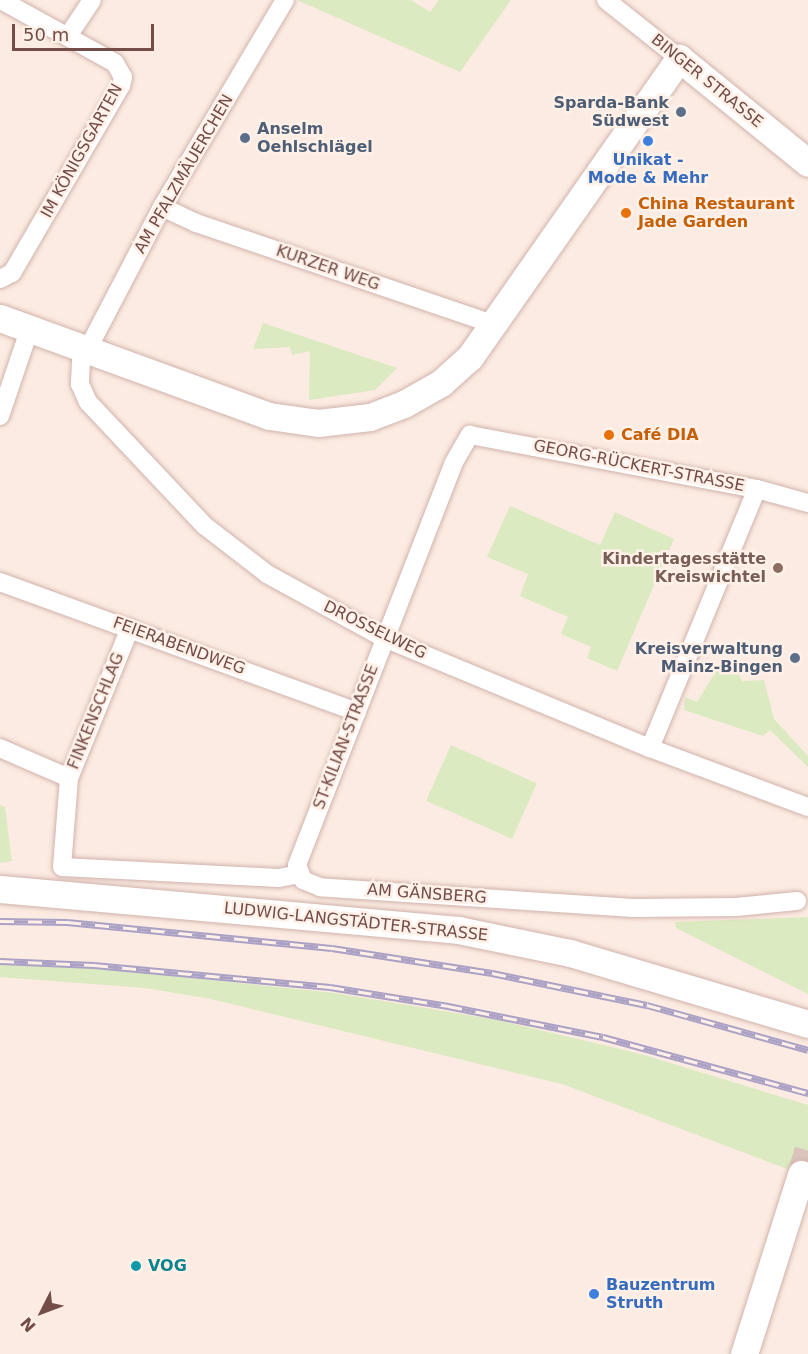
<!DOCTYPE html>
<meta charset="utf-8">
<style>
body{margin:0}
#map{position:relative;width:808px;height:1354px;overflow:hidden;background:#fcebe2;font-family:"DejaVu Sans",sans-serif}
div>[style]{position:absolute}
.green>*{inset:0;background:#dbeac0;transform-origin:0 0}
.secondary-tunnel>*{height:27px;margin-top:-13.5px;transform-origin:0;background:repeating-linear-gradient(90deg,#dac4bc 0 27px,transparent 0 41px)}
.roads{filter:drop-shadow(0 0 2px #d0b3ac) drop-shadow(0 0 2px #d0b3ac)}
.minor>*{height:18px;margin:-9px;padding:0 9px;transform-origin:9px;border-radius:9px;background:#fff}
.secondary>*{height:27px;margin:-13.5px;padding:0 13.5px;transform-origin:13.5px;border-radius:13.5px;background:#fff}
.rail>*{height:7px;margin-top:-3.5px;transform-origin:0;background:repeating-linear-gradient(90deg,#fff0e8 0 14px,#aba1c5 0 28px);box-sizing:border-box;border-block:2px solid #aba1c5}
.dots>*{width:16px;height:16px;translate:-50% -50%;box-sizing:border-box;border:3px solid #fff0e8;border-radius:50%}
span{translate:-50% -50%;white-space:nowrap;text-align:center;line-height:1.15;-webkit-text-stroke:5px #fff0e8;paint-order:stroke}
.street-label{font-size:16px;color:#744d48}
.service-label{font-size:16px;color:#4e5e75;font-weight:700}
.right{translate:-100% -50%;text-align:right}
.left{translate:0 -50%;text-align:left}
.shop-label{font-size:16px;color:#366cbe;font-weight:700}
.food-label{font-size:16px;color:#c56008;font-weight:700}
.education-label{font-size:16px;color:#785e54;font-weight:700}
.culture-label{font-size:16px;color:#0d838f;font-weight:700}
.north{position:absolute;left:12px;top:1282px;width:60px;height:60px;-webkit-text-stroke:4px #fff0e8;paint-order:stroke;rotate:228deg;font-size:16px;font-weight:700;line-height:24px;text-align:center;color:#744d48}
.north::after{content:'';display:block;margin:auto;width:21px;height:27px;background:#744d48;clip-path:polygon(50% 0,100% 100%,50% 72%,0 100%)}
.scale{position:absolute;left:12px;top:24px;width:142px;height:27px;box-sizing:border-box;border:3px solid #744d48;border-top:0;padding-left:8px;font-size:18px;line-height:21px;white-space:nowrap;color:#744d48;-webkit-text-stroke:4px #fff0e8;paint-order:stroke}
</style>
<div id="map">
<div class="green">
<div style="clip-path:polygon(297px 0,411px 0,430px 12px,439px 0,511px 0,460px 72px)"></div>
<div style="clip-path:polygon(263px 323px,397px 368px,375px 390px,309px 400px,310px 351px,292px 355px,290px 347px,253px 349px)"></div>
<div style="clip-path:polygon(510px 506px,600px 545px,615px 512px,674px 539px,617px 671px,587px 658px,591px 647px,561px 634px,568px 617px,520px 596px,528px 574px,487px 557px)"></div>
<div style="clip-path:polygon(723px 660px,734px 663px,742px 681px,764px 680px,774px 719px,808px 756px,808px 767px,770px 730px,763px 736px,684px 710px,685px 697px,697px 702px)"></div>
<div style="left:451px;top:745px;width:94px;height:61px;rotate:24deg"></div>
<div style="clip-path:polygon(0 805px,5px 807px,12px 861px,0 863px)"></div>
<div style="clip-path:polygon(808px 917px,808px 994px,676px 928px,675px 922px)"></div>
<div style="clip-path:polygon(0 965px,96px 968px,335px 993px,498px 1020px,641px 1054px,808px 1105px,808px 1177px,562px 1084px,211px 999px,145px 988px,0 977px)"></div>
</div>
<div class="secondary-tunnel">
<div style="left:801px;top:1174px;width:25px;rotate:-74deg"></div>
</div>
<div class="roads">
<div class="minor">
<div style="left:285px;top:0;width:241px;rotate:120.7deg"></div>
<div style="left:162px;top:207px;width:175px;rotate:117.6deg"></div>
<div style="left:81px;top:362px;width:22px;rotate:93deg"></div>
<div style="left:80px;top:384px;width:20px;rotate:66deg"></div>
<div style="left:88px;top:402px;width:170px;rotate:46.7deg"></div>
<div style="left:205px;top:526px;width:78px;rotate:37.7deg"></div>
<div style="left:267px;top:574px;width:133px;rotate:28.7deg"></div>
<div style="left:384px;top:638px;width:288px;rotate:22.5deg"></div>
<div style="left:650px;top:748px;width:169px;rotate:20.5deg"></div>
<div style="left:606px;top:0;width:93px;rotate:38.5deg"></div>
<div style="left:68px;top:36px;width:43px;rotate:-56.3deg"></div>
<div style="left:162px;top:207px;width:38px;rotate:25deg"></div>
<div style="left:196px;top:223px;width:316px;rotate:18.8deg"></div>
<div style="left:0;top:279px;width:13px;rotate:-27deg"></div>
<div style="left:12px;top:273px;width:216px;rotate:-59.8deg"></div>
<div style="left:121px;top:86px;width:9px;rotate:-77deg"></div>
<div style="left:123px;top:77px;width:16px;rotate:-120deg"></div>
<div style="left:115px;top:63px;width:130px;rotate:-151.1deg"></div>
<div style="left:0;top:416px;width:93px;rotate:-71.2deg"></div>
<div style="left:0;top:582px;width:380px;rotate:20deg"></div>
<div style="left:130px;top:628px;width:162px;rotate:112.1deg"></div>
<div style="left:69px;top:778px;width:89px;rotate:94.5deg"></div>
<div style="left:62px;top:867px;width:217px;rotate:2.9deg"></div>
<div style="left:279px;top:878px;width:20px;rotate:-11deg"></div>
<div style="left:0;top:748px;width:75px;rotate:23.5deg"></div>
<div style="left:650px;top:748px;width:280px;rotate:-67.6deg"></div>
<div style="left:797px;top:901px;width:61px;rotate:174.4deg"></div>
<div style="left:736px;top:907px;width:103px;rotate:179.4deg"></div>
<div style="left:633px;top:908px;width:314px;rotate:-176.2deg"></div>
<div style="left:320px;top:887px;width:18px;rotate:-158deg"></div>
<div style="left:303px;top:880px;width:16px;rotate:-112deg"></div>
<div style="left:297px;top:865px;width:430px;rotate:-68.7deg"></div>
<div style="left:453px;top:464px;width:34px;rotate:-60deg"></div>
<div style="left:470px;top:435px;width:292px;rotate:10.7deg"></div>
<div style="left:757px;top:489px;width:53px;rotate:15.4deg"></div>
</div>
<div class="secondary">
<div style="left:0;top:318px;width:286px;rotate:20deg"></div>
<div style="left:269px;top:416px;width:49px;rotate:8.1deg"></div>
<div style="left:318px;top:423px;width:52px;rotate:-6.6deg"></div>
<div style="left:370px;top:417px;width:36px;rotate:-21deg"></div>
<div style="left:404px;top:404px;width:43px;rotate:-29.6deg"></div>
<div style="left:441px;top:383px;width:39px;rotate:-42deg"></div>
<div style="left:470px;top:357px;width:365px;rotate:-55deg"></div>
<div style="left:679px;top:58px;width:166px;rotate:39.1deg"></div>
<div style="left:0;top:889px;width:460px;rotate:5.1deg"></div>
<div style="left:458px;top:930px;width:114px;rotate:11.6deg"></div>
<div style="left:570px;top:953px;width:248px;rotate:16.6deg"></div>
<div style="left:744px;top:1354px;width:189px;rotate:-72.4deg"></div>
</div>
</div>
<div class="rail">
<div style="left:0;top:921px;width:67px;rotate:0.9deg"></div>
<div style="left:67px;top:922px;width:266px;rotate:5.6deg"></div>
<div style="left:332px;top:948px;width:162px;rotate:8.9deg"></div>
<div style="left:492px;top:973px;width:158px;rotate:11.7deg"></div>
<div style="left:647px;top:1005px;width:167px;rotate:15.6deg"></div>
<div style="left:0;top:961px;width:94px;rotate:2.4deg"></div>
<div style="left:94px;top:965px;width:237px;rotate:5.3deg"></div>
<div style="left:330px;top:987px;width:120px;rotate:9.1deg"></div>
<div style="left:448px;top:1006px;width:158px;rotate:11.3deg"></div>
<div style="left:603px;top:1037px;width:213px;rotate:15.3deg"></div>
</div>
<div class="dots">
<div style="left:681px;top:112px;background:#5c6f8a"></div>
<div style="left:245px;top:138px;background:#5c6f8a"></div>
<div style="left:648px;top:141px;background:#3f7fe0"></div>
<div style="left:626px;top:213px;background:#e8710a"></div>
<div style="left:609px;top:435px;background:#e8710a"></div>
<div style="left:778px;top:568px;background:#8d6e63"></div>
<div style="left:795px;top:658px;background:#5c6f8a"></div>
<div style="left:136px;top:1266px;background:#0f9aa8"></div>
<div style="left:594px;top:1294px;background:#3f7fe0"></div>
</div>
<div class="street-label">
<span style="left:707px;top:81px;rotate:39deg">BINGER STRASSE</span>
<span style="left:82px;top:151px;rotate:-61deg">IM KÖNIGSGARTEN</span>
<span style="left:184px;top:174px;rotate:-60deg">AM PFALZMÄUERCHEN</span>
<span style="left:328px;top:268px;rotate:19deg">KURZER WEG</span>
<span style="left:639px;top:466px;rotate:11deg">GEORG-RÜCKERT-STRASSE</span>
<span style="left:375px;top:630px;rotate:26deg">DROSSELWEG</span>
<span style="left:179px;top:646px;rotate:20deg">FEIERABENDWEG</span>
<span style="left:96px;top:711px;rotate:-68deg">FINKENSCHLAG</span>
<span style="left:346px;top:737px;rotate:-69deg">ST-KILIAN-STRASSE</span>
<span style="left:427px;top:894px;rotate:4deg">AM GÄNSBERG</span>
<span style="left:356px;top:922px;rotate:6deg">LUDWIG-LANGSTÄDTER-STRASSE</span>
</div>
<div class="service-label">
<span class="right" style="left:669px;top:112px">Sparda-Bank<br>Südwest</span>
<span class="left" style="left:257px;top:138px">Anselm<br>Oehlschlägel</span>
<span class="right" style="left:783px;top:658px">Kreisverwaltung<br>Mainz-Bingen</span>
</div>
<div class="shop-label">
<span style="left:648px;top:169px">Unikat -<br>Mode &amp; Mehr</span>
<span class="left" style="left:606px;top:1294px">Bauzentrum<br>Struth</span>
</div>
<div class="food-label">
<span class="left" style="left:638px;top:213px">China Restaurant<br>Jade Garden</span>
<span class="left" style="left:621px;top:435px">Café DIA</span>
</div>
<div class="education-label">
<span class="right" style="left:766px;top:568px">Kindertagesstätte<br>Kreiswichtel</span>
</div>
<div class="culture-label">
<span class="left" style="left:148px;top:1266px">VOG</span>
</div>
<div class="north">N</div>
<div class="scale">50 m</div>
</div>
